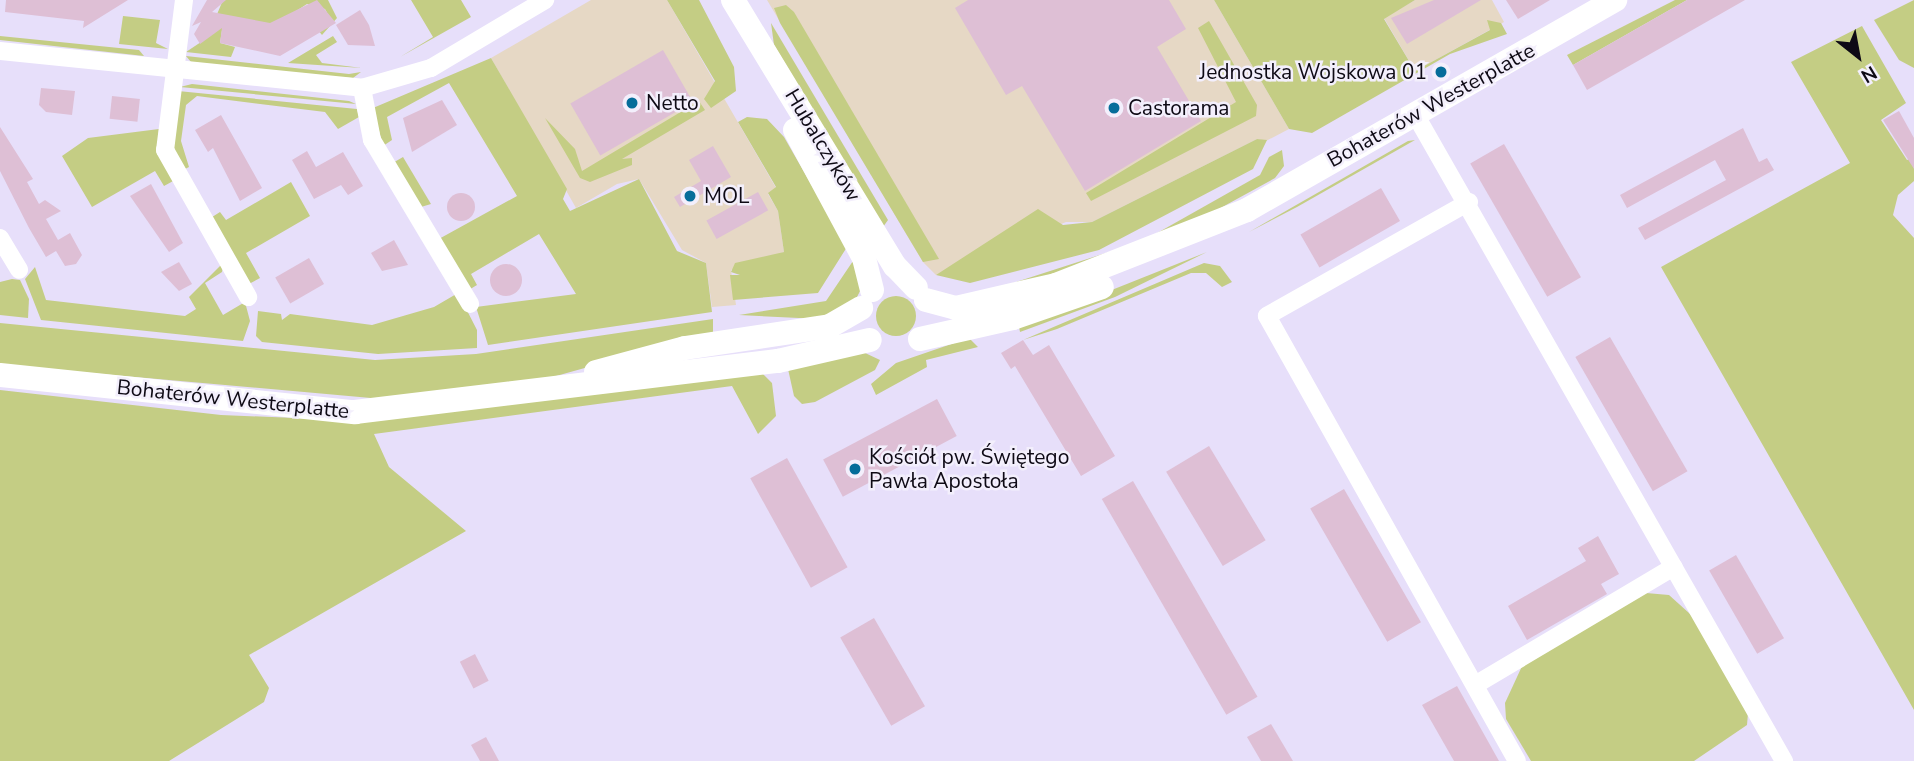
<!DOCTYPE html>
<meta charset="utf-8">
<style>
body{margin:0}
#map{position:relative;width:1914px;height:761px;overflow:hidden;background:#e7dffa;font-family:"Nunito Sans",sans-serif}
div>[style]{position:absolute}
.commercial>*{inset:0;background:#e6d8c5}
.green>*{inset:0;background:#c4cd84}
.round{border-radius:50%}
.building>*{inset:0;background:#debfd5;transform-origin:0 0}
.street>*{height:18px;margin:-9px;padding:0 9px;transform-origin:9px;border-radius:9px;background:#fff}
.secondary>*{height:24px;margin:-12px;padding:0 12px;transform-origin:12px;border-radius:12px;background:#fff}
.dots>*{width:19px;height:19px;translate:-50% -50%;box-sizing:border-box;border:4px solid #f3effc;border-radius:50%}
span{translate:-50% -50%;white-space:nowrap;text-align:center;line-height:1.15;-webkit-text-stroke:5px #f3effc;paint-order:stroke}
.poi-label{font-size:21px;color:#0e0a15}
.right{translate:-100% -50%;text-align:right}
.left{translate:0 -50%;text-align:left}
.street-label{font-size:21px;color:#0e0a15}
.north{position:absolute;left:1823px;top:21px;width:70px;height:70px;-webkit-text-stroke:5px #f3effc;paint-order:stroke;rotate:149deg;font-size:19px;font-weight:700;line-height:28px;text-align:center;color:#0e0a15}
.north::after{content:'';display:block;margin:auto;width:24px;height:32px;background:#0e0a15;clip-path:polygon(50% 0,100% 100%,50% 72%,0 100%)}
</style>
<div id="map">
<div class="commercial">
<div style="clip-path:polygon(591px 0,667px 0,776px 188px,768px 194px,778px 211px,784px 252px,731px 270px,736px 305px,712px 307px,706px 263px,682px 250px,639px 179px,617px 184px,576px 208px,491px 58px)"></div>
<div style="clip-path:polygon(767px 0,1214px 0,1289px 129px,1266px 141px,1257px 139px,1092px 222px,1066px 222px,936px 275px,923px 262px)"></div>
<div style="clip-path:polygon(1415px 0,1492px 0,1504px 22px,1415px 71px,1384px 18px)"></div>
</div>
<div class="green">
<div style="clip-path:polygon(223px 0,328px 0,337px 18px,322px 35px,318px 30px,331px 20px,325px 9px,307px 4px,279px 22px,222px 30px,220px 43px,235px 47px,231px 57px,186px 52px,207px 38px)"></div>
<div style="clip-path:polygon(411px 0,461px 0,471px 17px,400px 57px,433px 37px)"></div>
<div style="clip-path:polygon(667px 0,699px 0,734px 67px,736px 91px,711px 108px,704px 99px,715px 81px)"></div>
<div style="clip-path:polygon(1214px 0,1415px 0,1384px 19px,1415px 71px,1490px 30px,1487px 20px,1501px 23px,1507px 34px,1450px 54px,1312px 133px,1289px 129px)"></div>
<div style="clip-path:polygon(1675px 0,1687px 0,1573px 65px,1567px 55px)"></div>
<div style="clip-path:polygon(1914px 0,1914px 68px,1899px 60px,1874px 20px)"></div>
<div style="clip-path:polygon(786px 5px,794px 12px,939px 259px,923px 262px,780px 23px,774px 8px)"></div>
<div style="clip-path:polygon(123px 16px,160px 20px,156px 43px,168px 49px,119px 44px)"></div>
<div style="clip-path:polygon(1209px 21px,1257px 105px,1256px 116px,1091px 201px,1086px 193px,1236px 102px,1198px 28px)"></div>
<div style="clip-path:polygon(771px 23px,888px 220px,883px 227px,774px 45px)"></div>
<div style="clip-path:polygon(1862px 26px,1906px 103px,1881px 120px,1907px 160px,1914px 157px,1914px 181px,1898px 195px,1893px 215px,1914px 238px,1914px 710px,1661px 267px,1850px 163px,1791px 62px)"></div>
<div style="clip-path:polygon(0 36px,139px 50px,144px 56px,0 40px)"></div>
<div style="clip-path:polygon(333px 36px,337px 42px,316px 55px,322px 63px,362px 68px,288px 63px)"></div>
<div style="clip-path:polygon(186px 56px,349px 74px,361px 72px,353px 78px,300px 75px,191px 62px)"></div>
<div style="clip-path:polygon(491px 58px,567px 189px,563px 199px,570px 211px,639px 179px,677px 251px,706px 263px,712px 312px,488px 345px,476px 307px,576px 294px,539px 234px,471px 274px,477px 285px,467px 291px,437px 240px,517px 196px,449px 83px,387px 117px,392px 140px,383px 146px,373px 108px)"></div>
<div style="clip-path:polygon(192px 84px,349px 101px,356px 104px,180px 87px)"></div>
<div style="clip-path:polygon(178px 91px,357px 109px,359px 117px,338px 129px,325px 112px,197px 96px,186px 105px,181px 141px,189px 167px,181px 171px,172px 141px)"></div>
<div style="clip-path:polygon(699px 101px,705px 110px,622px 159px,632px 158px,632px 165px,590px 182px,580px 178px,545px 118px,575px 149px,582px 171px)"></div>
<div style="clip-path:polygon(747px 117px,767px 119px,784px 137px,847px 247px,818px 293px,733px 300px,730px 275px,740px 275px,731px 272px,735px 263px,784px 252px,778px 211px,768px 193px,776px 187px,738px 122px)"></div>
<div style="clip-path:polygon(159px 129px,158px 143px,175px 180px,164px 186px,155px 171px,92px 207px,62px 156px,88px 138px)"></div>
<div style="clip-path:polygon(1257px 139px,1267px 140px,1253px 169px,1099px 250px,970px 283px,936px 275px,1038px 209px,1063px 225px,1092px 222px)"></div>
<div style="clip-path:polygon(1415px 140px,1297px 207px,1249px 232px,1408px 141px)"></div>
<div style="clip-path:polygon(1282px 150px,1284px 166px,1275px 178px,1206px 216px,1075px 270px,1010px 284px,1143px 241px,1260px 175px,1269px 157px)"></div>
<div style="clip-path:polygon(403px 157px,431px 204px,421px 207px,391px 164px)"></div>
<div style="clip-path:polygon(291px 182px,310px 216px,246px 253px,260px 278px,247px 285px,209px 219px,220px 212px,226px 220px)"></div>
<div style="clip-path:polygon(1207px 252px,1115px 297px,1020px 332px,1019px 327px)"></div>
<div style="clip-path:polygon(855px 258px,861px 289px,855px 301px,820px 319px,739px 315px,826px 301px)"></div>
<div style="clip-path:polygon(224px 262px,222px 272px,205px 283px,223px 315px,245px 302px,250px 321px,243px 341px,41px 320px,25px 279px,35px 267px,46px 300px,185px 316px,196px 309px,189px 297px)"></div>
<div style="clip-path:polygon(1204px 263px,1220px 266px,1232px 282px,1222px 287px,1206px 273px,1191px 273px,1057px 329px,1023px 340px)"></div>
<div style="clip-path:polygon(12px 279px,20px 280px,29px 299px,28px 318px,0 315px,0 282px)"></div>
<div style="clip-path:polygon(458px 293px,477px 330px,477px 348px,378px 354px,262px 342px,256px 336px,258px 311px,281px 314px,282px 320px,290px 314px,372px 325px,434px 307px)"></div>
<div class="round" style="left:876px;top:296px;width:40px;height:40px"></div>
<div style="clip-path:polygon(713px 319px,713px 332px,549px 378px,382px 399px,0 365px,0 323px,375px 360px,476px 354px)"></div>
<div style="clip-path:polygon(969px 338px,978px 347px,926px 360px,927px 367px,876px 395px,871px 384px,896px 363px)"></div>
<div style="clip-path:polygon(863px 352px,880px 360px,875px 370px,815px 402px,802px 404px,794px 396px,788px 369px)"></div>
<div style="clip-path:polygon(761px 372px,772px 383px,776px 416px,758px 434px,732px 386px,374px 434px,389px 467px,466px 531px,249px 655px,269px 688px,264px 702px,169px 761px,0 761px,0 390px,221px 415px,367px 421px)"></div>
<div style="clip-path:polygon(1646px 593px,1669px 595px,1699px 622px,1748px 713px,1747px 725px,1694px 761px,1531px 761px,1506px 719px,1505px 703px,1523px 664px)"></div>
</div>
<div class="building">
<div style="clip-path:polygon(6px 0,128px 0,83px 28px,84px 21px,5px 12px)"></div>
<div style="clip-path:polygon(207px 0,226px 0,212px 12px,270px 23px,317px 0,336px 23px,280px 56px,220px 43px,222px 28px,200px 44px,194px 34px,201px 22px,192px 26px)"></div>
<div style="clip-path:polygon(968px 0,1169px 0,1186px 29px,1157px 47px,1201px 121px,1085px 191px,1022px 86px,1006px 95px,955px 8px)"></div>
<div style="clip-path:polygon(1434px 0,1481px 0,1407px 44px,1391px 18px)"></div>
<div style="clip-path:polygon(1506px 0,1550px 0,1518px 19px)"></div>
<div style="clip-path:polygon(1687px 0,1745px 0,1587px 90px,1573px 65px)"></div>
<div style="clip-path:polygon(360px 10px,369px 25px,375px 46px,348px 45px,336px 25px)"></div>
<div style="left:663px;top:50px;width:60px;height:107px;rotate:60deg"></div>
<div style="clip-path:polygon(41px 88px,75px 91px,72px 115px,46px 112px,39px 105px)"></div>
<div style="left:112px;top:96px;width:28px;height:23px;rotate:6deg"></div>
<div style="clip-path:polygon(442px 100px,457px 125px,412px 152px,403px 118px)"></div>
<div style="clip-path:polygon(1899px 111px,1914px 138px,1914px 169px,1883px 120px)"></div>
<div style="clip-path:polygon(221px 115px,262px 188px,240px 201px,213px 148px,208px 152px,195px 130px)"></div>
<div style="clip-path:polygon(0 127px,33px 179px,27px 182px,39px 204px,45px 200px,61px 211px,46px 219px,58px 240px,70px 233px,82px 255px,76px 264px,65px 266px,56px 251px,46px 257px,29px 228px,0 171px)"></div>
<div style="clip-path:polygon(1743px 128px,1759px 162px,1767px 158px,1774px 170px,1645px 240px,1638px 228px,1726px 180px,1715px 160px,1627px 208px,1620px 195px)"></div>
<div style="left:1504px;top:144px;width:154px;height:39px;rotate:60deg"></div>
<div style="clip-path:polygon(713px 146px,731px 177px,680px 207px,674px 197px,701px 181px,689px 160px)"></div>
<div style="clip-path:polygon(307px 151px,316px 167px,343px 152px,363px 186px,348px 195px,341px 185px,314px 199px,292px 160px)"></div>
<div style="clip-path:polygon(151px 184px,183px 243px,169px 252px,130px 196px)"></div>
<div style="left:1381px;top:188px;width:38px;height:93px;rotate:60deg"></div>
<div style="left:758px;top:192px;width:21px;height:59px;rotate:61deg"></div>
<div class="round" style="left:447px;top:193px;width:28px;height:28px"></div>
<div style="clip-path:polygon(394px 240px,408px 265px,382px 271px,371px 253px)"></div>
<div style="left:309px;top:258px;width:30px;height:39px;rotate:60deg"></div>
<div style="clip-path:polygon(179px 262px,192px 284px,179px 291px,161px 272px)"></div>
<div class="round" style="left:490px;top:264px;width:32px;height:32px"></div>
<div style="left:1610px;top:337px;width:155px;height:40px;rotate:60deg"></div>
<div style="clip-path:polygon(1023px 340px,1033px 355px,1049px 345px,1115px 456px,1081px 476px,1015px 366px,1011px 369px,1001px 353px)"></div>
<div style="left:937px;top:399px;width:42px;height:129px;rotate:62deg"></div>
<div style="left:1209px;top:446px;width:110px;height:50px;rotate:59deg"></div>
<div style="left:787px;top:458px;width:125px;height:42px;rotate:61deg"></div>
<div style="left:1133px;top:481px;width:249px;height:36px;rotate:60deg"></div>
<div style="left:1344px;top:489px;width:154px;height:39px;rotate:60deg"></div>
<div style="clip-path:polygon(1598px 536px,1619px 574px,1601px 584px,1607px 594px,1527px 640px,1508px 606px,1586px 561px,1578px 548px)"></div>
<div style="left:1736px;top:555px;width:96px;height:31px;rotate:60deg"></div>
<div style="left:874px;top:618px;width:102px;height:39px;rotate:60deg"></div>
<div style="left:475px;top:654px;width:30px;height:17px;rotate:63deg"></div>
<div style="clip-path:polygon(1457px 686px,1499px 761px,1454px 761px,1422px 705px)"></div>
<div style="clip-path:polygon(1271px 724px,1293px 761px,1261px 761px,1247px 737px)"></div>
<div style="clip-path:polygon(486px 737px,499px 761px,480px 761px,471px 745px)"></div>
</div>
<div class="street">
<div style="left:184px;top:0;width:151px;rotate:97.2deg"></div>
<div style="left:165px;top:150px;width:169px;rotate:60.5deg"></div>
<div style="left:0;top:51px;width:364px;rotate:5.8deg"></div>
<div style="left:362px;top:88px;width:72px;rotate:-16.2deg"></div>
<div style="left:431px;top:68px;width:133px;rotate:-30.8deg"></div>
<div style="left:362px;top:88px;width:53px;rotate:79.1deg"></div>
<div style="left:372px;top:140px;width:191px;rotate:59.1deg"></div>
<div style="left:1415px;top:114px;width:745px;rotate:60.3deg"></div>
<div style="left:1469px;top:202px;width:232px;rotate:150.6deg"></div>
<div style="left:1267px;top:316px;width:510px;rotate:60.67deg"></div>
<div style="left:0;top:238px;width:37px;rotate:59deg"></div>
<div style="left:1475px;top:685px;width:231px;rotate:-30.7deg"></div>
</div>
<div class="secondary">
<div style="left:733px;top:0;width:311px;rotate:58.7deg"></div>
<div style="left:895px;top:266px;width:30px;rotate:46deg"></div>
<div style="left:795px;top:130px;width:145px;rotate:61.7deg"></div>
<div style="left:864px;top:258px;width:33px;rotate:76deg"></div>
<div style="left:926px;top:300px;width:31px;rotate:15deg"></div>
<div style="left:956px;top:308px;width:103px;rotate:-13deg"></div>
<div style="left:1056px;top:285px;width:205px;rotate:-21.4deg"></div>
<div style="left:1247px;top:210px;width:424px;rotate:-29.7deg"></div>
<div style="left:920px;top:339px;width:95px;rotate:-12.7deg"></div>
<div style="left:1013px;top:318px;width:94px;rotate:-19.2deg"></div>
<div style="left:596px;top:372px;width:92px;rotate:-15.1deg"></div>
<div style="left:685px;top:348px;width:147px;rotate:-8.6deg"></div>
<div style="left:830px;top:326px;width:36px;rotate:-30deg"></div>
<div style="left:0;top:375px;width:357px;rotate:6deg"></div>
<div style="left:355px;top:412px;width:426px;rotate:-6.9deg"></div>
<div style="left:778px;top:361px;width:94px;rotate:-12.9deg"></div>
</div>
<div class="dots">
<div style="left:1441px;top:72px;background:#056d9a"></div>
<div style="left:632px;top:103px;background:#056d9a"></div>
<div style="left:1114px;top:108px;background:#056d9a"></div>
<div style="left:690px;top:196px;background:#056d9a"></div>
<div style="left:855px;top:469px;background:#056d9a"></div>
</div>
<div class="poi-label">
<span class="right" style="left:1427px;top:72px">Jednostka Wojskowa 01</span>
<span class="left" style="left:646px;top:103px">Netto</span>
<span class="left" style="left:1128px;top:108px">Castorama</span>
<span class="left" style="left:704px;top:196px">MOL</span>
<span class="left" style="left:869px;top:469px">Kościół pw. Świętego<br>Pawła Apostoła</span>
</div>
<div class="street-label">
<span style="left:1431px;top:105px;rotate:-29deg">Bohaterów Westerplatte</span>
<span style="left:823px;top:145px;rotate:59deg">Hubalczyków</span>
<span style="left:233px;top:399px;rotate:6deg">Bohaterów Westerplatte</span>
</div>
<div class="north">N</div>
</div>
